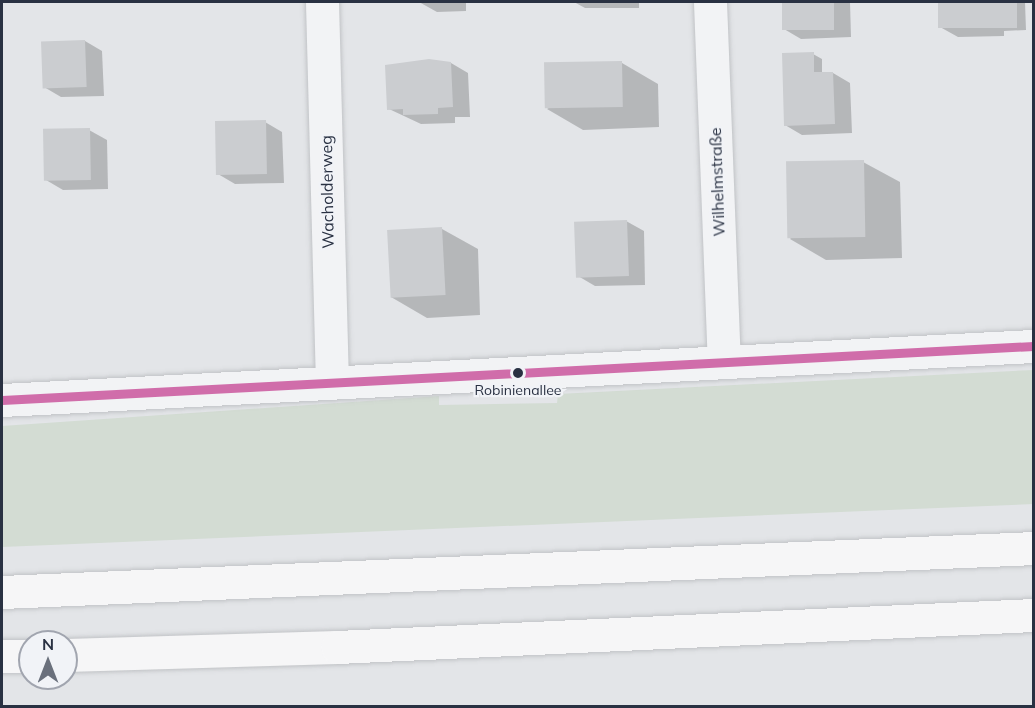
<!DOCTYPE html>
<meta charset="utf-8">
<style>
body{margin:0}
#map{position:relative;width:1035px;height:708px;overflow:hidden;background:#e3e5e8;font-family:Mulish,sans-serif}
div>[style]{position:absolute}
.green>*{inset:0;background:#d3dcd3}
.shadow>*{inset:0;background:#0003}
.building>*{inset:0;background:#cbcdd0;transform-origin:0 0}
.roads{filter:drop-shadow(0 0 2px #c1c3c6) drop-shadow(0 0 2px #c1c3c6)}
.minor>*{height:33px;margin:-16.5px;padding:0 16.5px;transform-origin:16.5px;border-radius:16.5px;background:#f2f3f5}
.highway>*{height:33px;margin:-16.5px;padding:0 16.5px;transform-origin:16.5px;border-radius:16.5px;background:#f6f6f7}
.bus-1>*{height:9px;margin:-4.5px;padding:0 4.5px;transform-origin:4.5px;border-radius:4.5px;background:#d06daa}
.dots>*{width:16px;height:16px;translate:-50% -50%;box-sizing:border-box;border:3px solid #f1f3f7;border-radius:50%}
span{translate:-50% -50%;white-space:nowrap;text-align:center;line-height:1.15;-webkit-text-stroke:4.5px #f1f3f7;paint-order:stroke}
.bus-label{font-size:14px;color:#293142}
.street-label{font-size:16px;color:#293142}
.frame{position:absolute;inset:0;border:3px solid #293142;pointer-events:none}
.north{position:absolute;left:18px;top:630px;width:60px;height:60px;box-sizing:border-box;background:#f1f3f7;border:2px solid #a1a5af;border-radius:50%;rotate:0deg;font-size:16px;font-weight:700;line-height:24px;text-align:center;color:#293142}
.north::after{content:'';display:block;margin:auto;width:21px;height:27px;background:#6a707c;clip-path:polygon(50% 0,100% 100%,50% 72%,0 100%)}
</style>
<div id="map">
<div class="green">
<div style="clip-path:polygon(1033px 370px,1033px 504px,2px 547px,2px 426px,439px 396px,439px 405px,557px 403px,558px 394px)"></div>
</div>
<div class="shadow">
<div style="clip-path:polygon(419px 2px,466px 2px,466px 11px,437px 12px)"></div>
<div style="clip-path:polygon(574px 2px,639px 2px,639px 8px,585px 8px)"></div>
<div style="clip-path:polygon(783px 2px,850px 2px,851px 37px,801px 39px,784px 29px)"></div>
<div style="clip-path:polygon(940px 2px,1025px 2px,1026px 30px,1004px 31px,1004px 36px,958px 37px,940px 27px)"></div>
<div style="clip-path:polygon(85px 41px,102px 51px,104px 96px,61px 97px,44px 87px)"></div>
<div style="clip-path:polygon(813px 54px,822px 59px,822px 73px,833px 73px,850px 83px,852px 133px,802px 135px,785px 125px)"></div>
<div style="clip-path:polygon(451px 63px,468px 73px,470px 117px,455px 117px,455px 123px,421px 124px,389px 109px)"></div>
<div style="clip-path:polygon(622px 63px,658px 84px,659px 127px,583px 130px,547px 109px)"></div>
<div style="clip-path:polygon(265px 122px,282px 132px,284px 183px,235px 184px,218px 174px)"></div>
<div style="clip-path:polygon(89px 130px,107px 140px,108px 189px,63px 190px,46px 180px)"></div>
<div style="clip-path:polygon(863px 162px,900px 182px,902px 258px,826px 260px,790px 239px)"></div>
<div style="clip-path:polygon(626px 221px,644px 231px,645px 285px,595px 286px,578px 276px)"></div>
<div style="clip-path:polygon(442px 229px,478px 249px,480px 315px,427px 318px,391px 297px)"></div>
</div>
<div class="building">
<div style="left:782px;top:2px;width:52px;height:28px"></div>
<div style="left:938px;top:2px;width:79px;height:26px"></div>
<div style="left:85px;top:40px;width:47px;height:44px;rotate:88deg"></div>
<div style="clip-path:polygon(814px 52px,814px 72px,833px 72px,835px 124px,784px 126px,782px 53px)"></div>
<div style="clip-path:polygon(429px 59px,451px 62px,453px 107px,438px 108px,438px 114px,403px 115px,403px 109px,387px 110px,385px 65px)"></div>
<div style="left:622px;top:61px;width:46px;height:78px;rotate:89deg"></div>
<div style="left:266px;top:120px;width:54px;height:51px;rotate:89deg"></div>
<div style="left:90px;top:128px;width:52px;height:47px;rotate:89deg"></div>
<div style="left:864px;top:160px;width:77px;height:78px;rotate:89deg"></div>
<div style="left:627px;top:220px;width:56px;height:53px;rotate:88deg"></div>
<div style="left:442px;top:227px;width:68px;height:55px;rotate:87deg"></div>
</div>
<div class="roads">
<div class="minor">
<div style="left:322px;top:2px;width:380px;rotate:88.5deg"></div>
<div style="left:710px;top:2px;width:360px;rotate:87.8deg"></div>
<div style="left:2px;top:400px;width:1033px;rotate:-3deg"></div>
</div>
<div class="highway">
<div style="left:2px;top:592px;width:1033px;rotate:-2.44deg"></div>
<div style="left:66px;top:655px;width:271px;rotate:-1.7deg"></div>
<div style="left:337px;top:647px;width:698px;rotate:-2.63deg"></div>
<div style="left:2px;top:656px;width:28px"></div>
</div>
</div>
<div class="bus-1">
<div style="left:2px;top:400px;width:1033px;rotate:-3deg"></div>
</div>
<div class="dots">
<div style="left:518px;top:373px;background:#293142"></div>
</div>
<div class="bus-label">
<span style="left:518px;top:390px">Robinienallee</span>
</div>
<div class="street-label">
<span style="left:717px;top:182px;rotate:-92deg">Wilhelmstraße</span>
<span style="left:327px;top:192px;rotate:-91deg">Wacholderweg</span>
</div>
<div class="frame"></div>
<div class="north">N</div>
</div>
